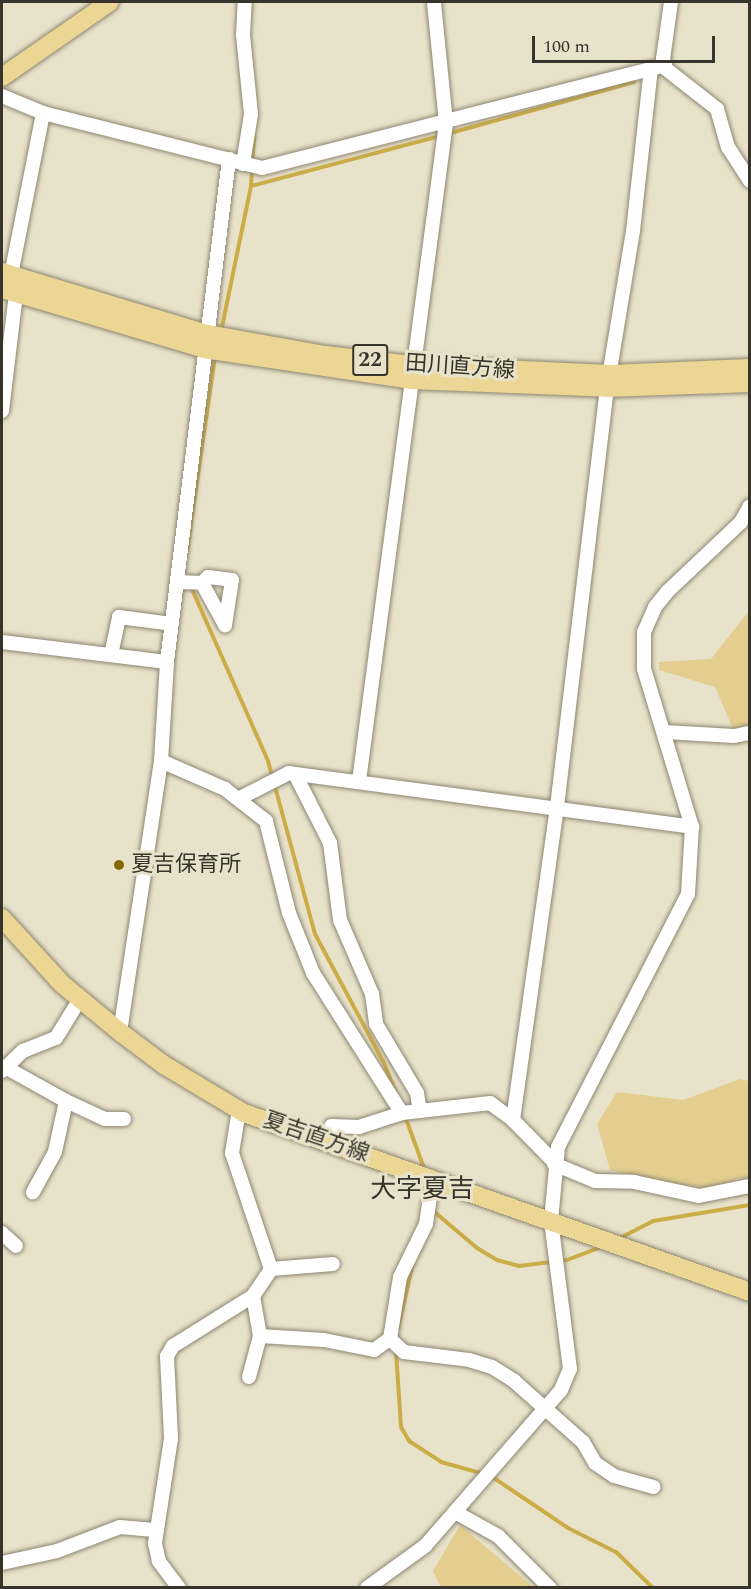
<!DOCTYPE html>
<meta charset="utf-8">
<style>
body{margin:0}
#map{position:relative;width:751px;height:1589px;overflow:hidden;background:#e9e2ca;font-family:Spectral,"Noto Sans JP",serif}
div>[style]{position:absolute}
.green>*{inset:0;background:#e3ce8f}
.stream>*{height:4px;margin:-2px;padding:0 2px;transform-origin:2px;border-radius:2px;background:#cbad48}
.roads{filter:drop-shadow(0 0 2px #8d8671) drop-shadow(0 0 2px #8d8671)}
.minor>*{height:14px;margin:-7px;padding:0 7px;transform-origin:7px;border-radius:7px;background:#fff}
.major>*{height:18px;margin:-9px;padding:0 9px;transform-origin:9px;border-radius:9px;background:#ebd694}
.dots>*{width:16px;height:16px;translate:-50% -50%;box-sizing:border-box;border:3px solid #e9e2ca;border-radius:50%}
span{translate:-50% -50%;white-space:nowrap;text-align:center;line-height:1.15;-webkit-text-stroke:6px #e9e2ca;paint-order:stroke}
.shield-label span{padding:2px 4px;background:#e9e2ca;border:2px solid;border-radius:4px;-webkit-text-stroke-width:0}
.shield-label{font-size:21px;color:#37342b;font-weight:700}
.street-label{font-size:22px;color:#37342b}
.poi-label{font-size:22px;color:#37342b}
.left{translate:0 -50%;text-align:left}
.quarter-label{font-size:26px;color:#37342b}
.frame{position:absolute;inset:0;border:3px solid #37342b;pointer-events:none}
.scale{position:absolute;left:532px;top:36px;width:183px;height:27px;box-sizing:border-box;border:3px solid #37342b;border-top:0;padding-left:8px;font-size:18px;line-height:21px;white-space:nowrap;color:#37342b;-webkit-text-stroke:4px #e9e2ca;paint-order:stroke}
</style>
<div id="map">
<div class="green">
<div style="clip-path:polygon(749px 611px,749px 725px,733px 729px,715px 687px,659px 670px,659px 662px,711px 659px)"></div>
<div style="clip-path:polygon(740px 1079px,749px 1081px,749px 1179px,741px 1178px,699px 1191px,610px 1170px,597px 1124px,617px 1092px,683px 1100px)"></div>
<div style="clip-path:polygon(460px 1525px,533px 1587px,441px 1587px,433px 1571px)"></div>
</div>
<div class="stream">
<div style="left:447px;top:134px;width:194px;rotate:-15.5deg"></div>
<div style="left:251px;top:186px;width:196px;rotate:-14.8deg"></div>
<div style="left:221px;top:332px;width:149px;rotate:-78.4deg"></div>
<div style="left:251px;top:186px;width:51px;rotate:-86.6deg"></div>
<div style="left:187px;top:551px;width:197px;rotate:-81.8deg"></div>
<div style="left:191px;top:587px;width:190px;rotate:66.1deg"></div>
<div style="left:268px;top:761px;width:179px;rotate:74.8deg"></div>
<div style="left:315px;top:934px;width:146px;rotate:61.9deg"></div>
<div style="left:384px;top:1063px;width:31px;rotate:68deg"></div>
<div style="left:405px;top:1116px;width:59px;rotate:70deg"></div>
<div style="left:431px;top:1209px;width:60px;rotate:40.3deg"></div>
<div style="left:477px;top:1248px;width:23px;rotate:31deg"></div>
<div style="left:497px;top:1260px;width:23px;rotate:15deg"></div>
<div style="left:519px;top:1266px;width:48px;rotate:-7.1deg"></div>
<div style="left:567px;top:1260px;width:39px;rotate:-21deg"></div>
<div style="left:618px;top:1239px;width:39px;rotate:-27deg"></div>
<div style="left:653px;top:1221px;width:98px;rotate:-9.4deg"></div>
<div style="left:398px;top:1329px;width:68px;rotate:-77.2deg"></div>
<div style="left:396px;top:1351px;width:76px;rotate:86.2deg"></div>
<div style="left:401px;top:1427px;width:16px;rotate:60deg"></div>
<div style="left:409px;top:1441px;width:38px;rotate:33deg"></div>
<div style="left:441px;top:1462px;width:45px;rotate:15.6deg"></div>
<div style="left:491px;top:1476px;width:93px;rotate:34deg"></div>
<div style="left:568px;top:1528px;width:54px;rotate:26.6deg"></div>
<div style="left:616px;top:1552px;width:52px;rotate:44.2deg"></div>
</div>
<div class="roads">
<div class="minor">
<div style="left:671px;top:2px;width:58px;rotate:98deg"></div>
<div style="left:663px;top:59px;width:10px;rotate:73deg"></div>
<div style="left:666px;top:69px;width:65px;rotate:38.1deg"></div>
<div style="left:717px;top:109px;width:40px;rotate:74deg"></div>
<div style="left:728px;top:147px;width:40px;rotate:57.1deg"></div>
<div style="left:2px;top:96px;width:44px;rotate:22.5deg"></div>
<div style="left:43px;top:113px;width:226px;rotate:14.1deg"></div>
<div style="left:262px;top:168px;width:416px;rotate:-14.3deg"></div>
<div style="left:243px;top:164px;width:51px;rotate:-80.9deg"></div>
<div style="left:251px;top:114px;width:79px;rotate:-95.8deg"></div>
<div style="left:243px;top:35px;width:33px;rotate:-87deg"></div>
<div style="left:2px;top:411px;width:118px;rotate:-83.2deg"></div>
<div style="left:16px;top:294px;width:20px;rotate:-105deg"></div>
<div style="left:11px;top:275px;width:165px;rotate:-78.8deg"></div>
<div style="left:177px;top:582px;width:25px;rotate:2deg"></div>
<div style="left:202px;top:583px;width:8px;rotate:-45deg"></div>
<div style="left:208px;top:577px;width:24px;rotate:7deg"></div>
<div style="left:232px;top:580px;width:46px;rotate:98.8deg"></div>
<div style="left:225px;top:625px;width:48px;rotate:-118.7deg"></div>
<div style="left:2px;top:642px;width:166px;rotate:6.9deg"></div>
<div style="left:111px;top:655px;width:39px;rotate:-78deg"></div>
<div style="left:119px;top:617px;width:53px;rotate:7.5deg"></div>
<div style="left:665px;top:732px;width:69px;rotate:3.3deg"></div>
<div style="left:734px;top:736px;width:16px;rotate:-11deg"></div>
<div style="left:161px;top:761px;width:70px;rotate:23.6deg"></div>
<div style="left:225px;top:789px;width:52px;rotate:38deg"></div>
<div style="left:266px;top:821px;width:95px;rotate:76deg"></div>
<div style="left:289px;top:913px;width:65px;rotate:68.2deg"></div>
<div style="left:313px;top:973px;width:166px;rotate:57.6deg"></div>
<div style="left:295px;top:774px;width:77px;rotate:63.1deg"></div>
<div style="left:330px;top:843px;width:78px;rotate:82.6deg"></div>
<div style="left:340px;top:920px;width:81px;rotate:66.6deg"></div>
<div style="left:372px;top:994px;width:30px;rotate:82deg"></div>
<div style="left:376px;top:1024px;width:80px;rotate:59.3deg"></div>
<div style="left:417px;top:1093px;width:18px;rotate:81deg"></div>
<div style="left:359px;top:781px;width:664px;rotate:-82.47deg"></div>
<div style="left:446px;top:123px;width:122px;rotate:-95.7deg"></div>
<div style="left:240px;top:798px;width:55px;rotate:-27deg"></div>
<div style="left:289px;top:773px;width:407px;rotate:7.6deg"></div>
<div style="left:120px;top:1032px;width:274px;rotate:-81.4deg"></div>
<div style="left:161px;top:761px;width:99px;rotate:-86.5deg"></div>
<div style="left:167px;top:662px;width:507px;rotate:-82.97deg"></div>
<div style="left:5px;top:1067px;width:70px;rotate:29.1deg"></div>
<div style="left:66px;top:1101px;width:52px;rotate:102.2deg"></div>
<div style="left:55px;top:1152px;width:46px;rotate:118.8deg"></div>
<div style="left:2px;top:1071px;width:29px;rotate:-44deg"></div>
<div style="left:23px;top:1051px;width:35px;rotate:-22deg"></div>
<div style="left:56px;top:1038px;width:46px;rotate:-58.4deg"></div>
<div style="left:66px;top:1101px;width:43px;rotate:24.8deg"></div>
<div style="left:105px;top:1119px;width:19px"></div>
<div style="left:513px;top:1120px;width:316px;rotate:-82deg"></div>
<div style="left:557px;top:807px;width:422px;rotate:-83.2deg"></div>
<div style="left:607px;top:388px;width:159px;rotate:-80.6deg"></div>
<div style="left:633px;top:231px;width:163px;rotate:-83.7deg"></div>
<div style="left:331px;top:1126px;width:28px;rotate:2deg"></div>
<div style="left:359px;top:1127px;width:45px;rotate:-18deg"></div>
<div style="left:402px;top:1113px;width:89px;rotate:-6.5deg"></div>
<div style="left:490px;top:1103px;width:29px;rotate:36deg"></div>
<div style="left:513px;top:1120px;width:59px;rotate:45.7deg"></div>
<div style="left:554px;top:1164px;width:44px;rotate:22.5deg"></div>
<div style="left:595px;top:1181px;width:39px;rotate:1deg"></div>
<div style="left:634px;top:1182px;width:66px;rotate:12.2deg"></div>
<div style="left:699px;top:1196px;width:52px;rotate:-11.1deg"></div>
<div style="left:433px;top:1178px;width:47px;rotate:98.7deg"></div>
<div style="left:426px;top:1224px;width:59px;rotate:116.1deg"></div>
<div style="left:400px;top:1277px;width:63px;rotate:99.2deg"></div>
<div style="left:390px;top:1339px;width:19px;rotate:43deg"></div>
<div style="left:404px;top:1352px;width:65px;rotate:7deg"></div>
<div style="left:469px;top:1360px;width:24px;rotate:17deg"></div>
<div style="left:492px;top:1367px;width:26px;rotate:32deg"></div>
<div style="left:514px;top:1381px;width:92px;rotate:41.5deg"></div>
<div style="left:583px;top:1442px;width:24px;rotate:60deg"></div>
<div style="left:595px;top:1463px;width:23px;rotate:34deg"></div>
<div style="left:614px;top:1476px;width:41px;rotate:15.4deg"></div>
<div style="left:2px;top:1233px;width:19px;rotate:43deg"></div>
<div style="left:271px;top:1269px;width:62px;rotate:-4.6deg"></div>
<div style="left:260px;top:1336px;width:64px;rotate:3.6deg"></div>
<div style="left:324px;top:1340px;width:51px;rotate:11.3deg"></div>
<div style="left:374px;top:1350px;width:19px;rotate:-35deg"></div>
<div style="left:249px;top:1377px;width:42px;rotate:-75deg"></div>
<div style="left:260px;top:1336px;width:41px;rotate:-99.9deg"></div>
<div style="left:455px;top:1512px;width:49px;rotate:29.2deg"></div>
<div style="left:498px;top:1536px;width:74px;rotate:45deg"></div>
<div style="left:2px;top:1563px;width:56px;rotate:-12.3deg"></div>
<div style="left:57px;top:1551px;width:67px;rotate:-20.9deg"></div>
<div style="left:120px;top:1527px;width:37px;rotate:5deg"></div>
<div style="left:179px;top:1588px;width:34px;rotate:-127deg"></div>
<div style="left:159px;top:1561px;width:18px;rotate:-103deg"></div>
<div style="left:155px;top:1543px;width:106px;rotate:-81.3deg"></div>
<div style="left:171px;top:1438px;width:82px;rotate:-92.8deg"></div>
<div style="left:167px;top:1356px;width:12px;rotate:-59deg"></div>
<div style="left:173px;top:1346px;width:94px;rotate:-32deg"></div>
<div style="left:253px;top:1296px;width:32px;rotate:-56deg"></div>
<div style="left:271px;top:1269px;width:122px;rotate:-108.6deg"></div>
<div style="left:232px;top:1153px;width:44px;rotate:-80.8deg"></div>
<div style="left:367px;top:1588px;width:72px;rotate:-35.9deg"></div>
<div style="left:425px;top:1546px;width:207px;rotate:-48.9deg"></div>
<div style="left:561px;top:1390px;width:23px;rotate:-67deg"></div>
<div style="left:570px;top:1369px;width:150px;rotate:-97.3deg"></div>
<div style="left:551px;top:1220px;width:73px;rotate:-84.5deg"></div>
<div style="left:558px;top:1147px;width:284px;rotate:-62.8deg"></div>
<div style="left:688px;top:894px;width:67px;rotate:-86.6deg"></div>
<div style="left:692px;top:827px;width:165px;rotate:-106.9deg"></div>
<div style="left:644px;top:669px;width:37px;rotate:-90deg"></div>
<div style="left:644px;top:632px;width:27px;rotate:-66deg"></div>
<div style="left:655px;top:607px;width:21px;rotate:-51deg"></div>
<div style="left:668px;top:591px;width:100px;rotate:-43.4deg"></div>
<div style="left:741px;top:522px;width:18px;rotate:-61deg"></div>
</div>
<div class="major">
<div style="left:2px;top:77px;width:131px;rotate:-34.8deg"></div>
<div style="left:2px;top:272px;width:215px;rotate:16.8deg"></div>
<div style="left:208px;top:334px;width:119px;rotate:10.2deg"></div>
<div style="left:325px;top:355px;width:89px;rotate:6.5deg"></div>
<div style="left:413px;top:365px;width:197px;rotate:2.6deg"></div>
<div style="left:610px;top:374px;width:140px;rotate:-2.5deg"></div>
<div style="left:2px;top:289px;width:211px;rotate:16.5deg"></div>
<div style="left:204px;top:349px;width:209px;rotate:8.5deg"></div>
<div style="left:411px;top:380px;width:196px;rotate:2.3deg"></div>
<div style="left:607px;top:388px;width:143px;rotate:-2deg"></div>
<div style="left:2px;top:918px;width:89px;rotate:47.7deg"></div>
<div style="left:62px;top:984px;width:75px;rotate:39.6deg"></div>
<div style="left:120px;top:1032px;width:55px;rotate:36.9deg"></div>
<div style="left:164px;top:1065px;width:93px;rotate:31deg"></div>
<div style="left:244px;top:1113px;width:537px;rotate:19.48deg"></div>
</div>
</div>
<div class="dots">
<div style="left:119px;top:865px;background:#816800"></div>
</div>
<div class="shield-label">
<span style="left:370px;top:360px">22</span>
</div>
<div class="street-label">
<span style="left:460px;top:367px;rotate:4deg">田川直方線</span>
<span style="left:316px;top:1137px;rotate:19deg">夏吉直方線</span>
</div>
<div class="poi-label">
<span class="left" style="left:131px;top:865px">夏吉保育所</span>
</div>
<div class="quarter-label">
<span style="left:422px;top:1190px">大字夏吉</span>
</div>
<div class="frame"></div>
<div class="scale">100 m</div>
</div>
